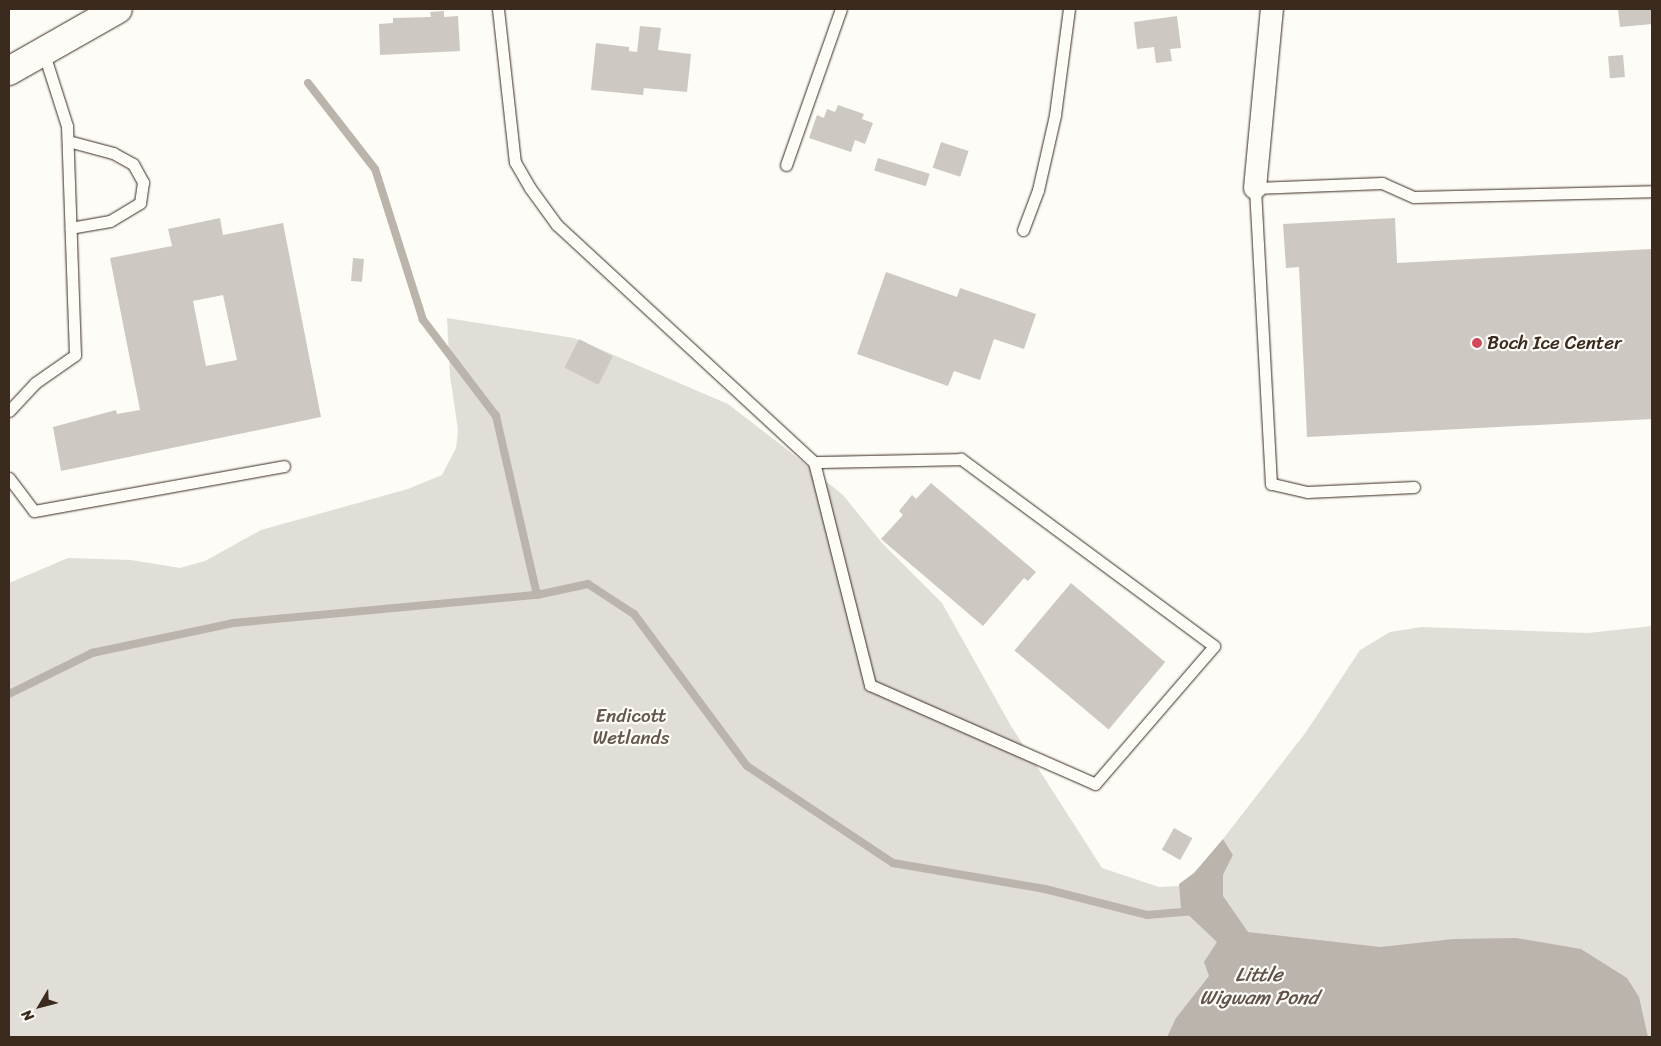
<!DOCTYPE html>
<style>
body{margin:0}
#map{position:relative;width:1661px;height:1046px;overflow:hidden;background:#fdfcf7;font-family:Sriracha,sans-serif}
div>[style]{position:absolute}
.green>*{inset:0;background:#e1ded7}
.water>*{inset:0;background:#bbb4ad}
.stream>*{height:8px;margin:-4px;padding:0 4px;transform-origin:4px;border-radius:4px;background:#bbb4ad}
.building>*{inset:0;background:#cdc8c2;transform-origin:0 0}
.roads{filter:drop-shadow(0 0 1px #3b2a1e) drop-shadow(0 0 1px #3b2a1e)}
.lane>*{height:11px;margin:-5.5px;padding:0 5.5px;transform-origin:5.5px;border-radius:5.5px;background:#fdfcf7}
.street>*{height:22px;margin:-11px;padding:0 11px;transform-origin:11px;border-radius:11px;background:#fdfcf7}
.secondary>*{height:28px;margin:-14px;padding:0 14px;transform-origin:14px;border-radius:14px;background:#fdfcf7}
.dots>*{width:14px;height:14px;translate:-50% -50%;box-sizing:border-box;border:2px solid #fdfcf7;border-radius:50%}
span{translate:-50% -50%;white-space:nowrap;text-align:center;line-height:1.15;-webkit-text-stroke:4.5px #fdfcf7;paint-order:stroke}
.poi-label{font-size:19px;color:#3b2a1e}
.left{translate:0 -50%;text-align:left}
.park-label{font-size:19px;color:#64574c}
.water-label{font-size:20px;color:#615349;font-style:italic}
.frame{position:absolute;inset:0;border:10px solid #3b2a1e;pointer-events:none}
.north{position:absolute;left:15px;top:981px;width:50px;height:50px;-webkit-text-stroke:4px #fdfcf7;paint-order:stroke;rotate:233deg;font-size:14px;font-weight:700;line-height:20px;text-align:center;color:#3b2a1e}
.north::after{content:'';display:block;margin:auto;width:18px;height:22px;background:#3b2a1e;clip-path:polygon(50% 0,100% 100%,50% 72%,0 100%)}
</style>
<div id="map">
<div class="green">
<div style="clip-path:polygon(447px 318px,574px 338px,728px 404px,780px 444px,843px 495px,882px 543px,942px 603px,1011px 726px,1102px 868px,1159px 887px,1179px 886px,1223px 875px,1233px 855px,1223px 839px,1306px 732px,1360px 650px,1390px 632px,1422px 627px,1588px 633px,1652px 626px,1652px 1037px,9px 1037px,9px 583px,68px 558px,131px 560px,180px 568px,205px 561px,261px 530px,408px 489px,442px 475px,456px 448px,458px 430px,450px 376px)"></div>
</div>
<div class="water">
<div style="clip-path:polygon(1223px 839px,1233px 855px,1223px 875px,1223px 896px,1248px 932px,1380px 947px,1454px 939px,1516px 938px,1581px 949px,1627px 978px,1639px 997px,1648px 1037px,1167px 1037px,1176px 1018px,1209px 976px,1204px 962px,1217px 942px,1181px 908px,1179px 884px,1194px 873px)"></div>
</div>
<div class="stream">
<div style="left:537px;top:595px;width:52px;rotate:-12.2deg"></div>
<div style="left:588px;top:584px;width:55px;rotate:33.1deg"></div>
<div style="left:634px;top:614px;width:189px;rotate:53.4deg"></div>
<div style="left:747px;top:766px;width:175px;rotate:33.6deg"></div>
<div style="left:893px;top:863px;width:154px;rotate:9.7deg"></div>
<div style="left:1045px;top:889px;width:105px;rotate:14.3deg"></div>
<div style="left:1147px;top:915px;width:48px;rotate:-4.8deg"></div>
<div style="left:9px;top:694px;width:93px;rotate:-26.3deg"></div>
<div style="left:92px;top:653px;width:144px;rotate:-12deg"></div>
<div style="left:233px;top:623px;width:305px;rotate:-5.3deg"></div>
<div style="left:537px;top:595px;width:184px;rotate:-102.9deg"></div>
<div style="left:496px;top:416px;width:121px;rotate:-127.2deg"></div>
<div style="left:423px;top:320px;width:158px;rotate:-107.6deg"></div>
<div style="left:375px;top:169px;width:109px;rotate:-127.9deg"></div>
</div>
<div class="building">
<div style="clip-path:polygon(1618px 9px,1652px 9px,1652px 24px,1620px 27px)"></div>
<div style="clip-path:polygon(444px 11px,444px 17px,458px 16px,460px 51px,380px 55px,379px 24px,393px 23px,393px 18px,431px 17px,430px 12px)"></div>
<div style="clip-path:polygon(1177px 16px,1181px 48px,1170px 49px,1172px 61px,1156px 63px,1154px 47px,1137px 49px,1134px 22px)"></div>
<div style="clip-path:polygon(640px 26px,661px 28px,658px 50px,691px 54px,687px 92px,644px 88px,643px 95px,591px 90px,596px 43px,629px 47px,629px 51px,637px 52px)"></div>
<div style="left:1623px;top:55px;width:22px;height:15px;rotate:85deg"></div>
<div style="clip-path:polygon(838px 105px,864px 114px,862px 119px,873px 123px,865px 144px,855px 140px,851px 152px,809px 138px,817px 115px,824px 118px,827px 109px,835px 112px)"></div>
<div style="left:941px;top:142px;width:29px;height:27px;rotate:18deg"></div>
<div style="left:878px;top:158px;width:54px;height:13px;rotate:17deg"></div>
<div style="clip-path:polygon(evenodd,220px 218px,223px 235px,283px 223px,321px 417px,61px 471px,53px 427px,116px 410px,117px 414px,140px 410px,110px 258px,172px 246px,168px 229px,220px 218px,223px 295px,237px 360px,206px 366px,193px 301px,223px 295px)"></div>
<div style="clip-path:polygon(1395px 218px,1397px 263px,1651px 249px,1652px 419px,1307px 437px,1299px 267px,1286px 268px,1283px 224px)"></div>
<div style="left:353px;top:258px;width:11px;height:23px;rotate:5deg"></div>
<div style="clip-path:polygon(886px 272px,957px 297px,960px 288px,1036px 314px,1024px 349px,994px 339px,980px 380px,954px 371px,948px 386px,857px 354px)"></div>
<div style="left:579px;top:339px;width:38px;height:32px;rotate:27deg"></div>
<div style="clip-path:polygon(931px 483px,1036px 572px,1028px 581px,1024px 578px,983px 626px,881px 539px,903px 515px,899px 511px,912px 495px,916px 499px)"></div>
<div style="left:1071px;top:583px;width:123px;height:88px;rotate:40deg"></div>
<div style="left:1174px;top:828px;width:21px;height:25px;rotate:29deg"></div>
</div>
<div class="roads">
<div class="lane">
<div style="left:498px;top:9px;width:154px;rotate:83.7deg"></div>
<div style="left:515px;top:162px;width:30px;rotate:60deg"></div>
<div style="left:530px;top:188px;width:46px;rotate:53.9deg"></div>
<div style="left:557px;top:225px;width:350px;rotate:42.7deg"></div>
<div style="left:814px;top:462px;width:230px;rotate:75.9deg"></div>
<div style="left:870px;top:685px;width:246px;rotate:23.7deg"></div>
<div style="left:1095px;top:784px;width:182px;rotate:-49.2deg"></div>
<div style="left:1214px;top:646px;width:315px;rotate:-143.5deg"></div>
<div style="left:961px;top:459px;width:147px;rotate:178.8deg"></div>
<div style="left:68px;top:141px;width:47px;rotate:14.9deg"></div>
<div style="left:113px;top:153px;width:23px;rotate:29deg"></div>
<div style="left:133px;top:164px;width:21px;rotate:61deg"></div>
<div style="left:143px;top:182px;width:21px;rotate:98deg"></div>
<div style="left:140px;top:203px;width:35px;rotate:149deg"></div>
<div style="left:110px;top:221px;width:40px;rotate:170deg"></div>
<div style="left:786px;top:165px;width:165px;rotate:-70.6deg"></div>
<div style="left:1023px;top:230px;width:43px;rotate:-69.4deg"></div>
<div style="left:1038px;top:190px;width:77px;rotate:-77.2deg"></div>
<div style="left:1055px;top:115px;width:107px;rotate:-82.5deg"></div>
<div style="left:9px;top:411px;width:38px;rotate:-47deg"></div>
<div style="left:35px;top:383px;width:49px;rotate:-35deg"></div>
<div style="left:75px;top:355px;width:229px;rotate:-92deg"></div>
<div style="left:67px;top:126px;width:79px;rotate:-107.7deg"></div>
<div style="left:9px;top:478px;width:41px;rotate:52.9deg"></div>
<div style="left:34px;top:511px;width:254px;rotate:-10.2deg"></div>
<div style="left:1414px;top:487px;width:107px;rotate:177.3deg"></div>
<div style="left:1307px;top:492px;width:37px;rotate:-167deg"></div>
<div style="left:1271px;top:484px;width:296px;rotate:-93.1deg"></div>
<div style="left:1255px;top:188px;width:127px;rotate:-2.3deg"></div>
<div style="left:1382px;top:183px;width:35px;rotate:24deg"></div>
<div style="left:1414px;top:197px;width:238px;rotate:-1.4deg"></div>
</div>
<div class="street">
<div style="left:1255px;top:188px;width:180px;rotate:-84.6deg"></div>
</div>
<div class="secondary">
<div style="left:9px;top:71px;width:125px;rotate:-29.6deg"></div>
</div>
</div>
<div class="dots">
<div style="left:1477px;top:343px;background:#d1495b"></div>
</div>
<div class="poi-label">
<span class="left" style="left:1487px;top:343px">Boch Ice Center</span>
</div>
<div class="park-label">
<span style="left:631px;top:727px">Endicott<br>Wetlands</span>
</div>
<div class="water-label">
<span style="left:1259px;top:986px">Little<br>Wigwam Pond</span>
</div>
<div class="frame"></div>
<div class="north">N</div>
</div>
